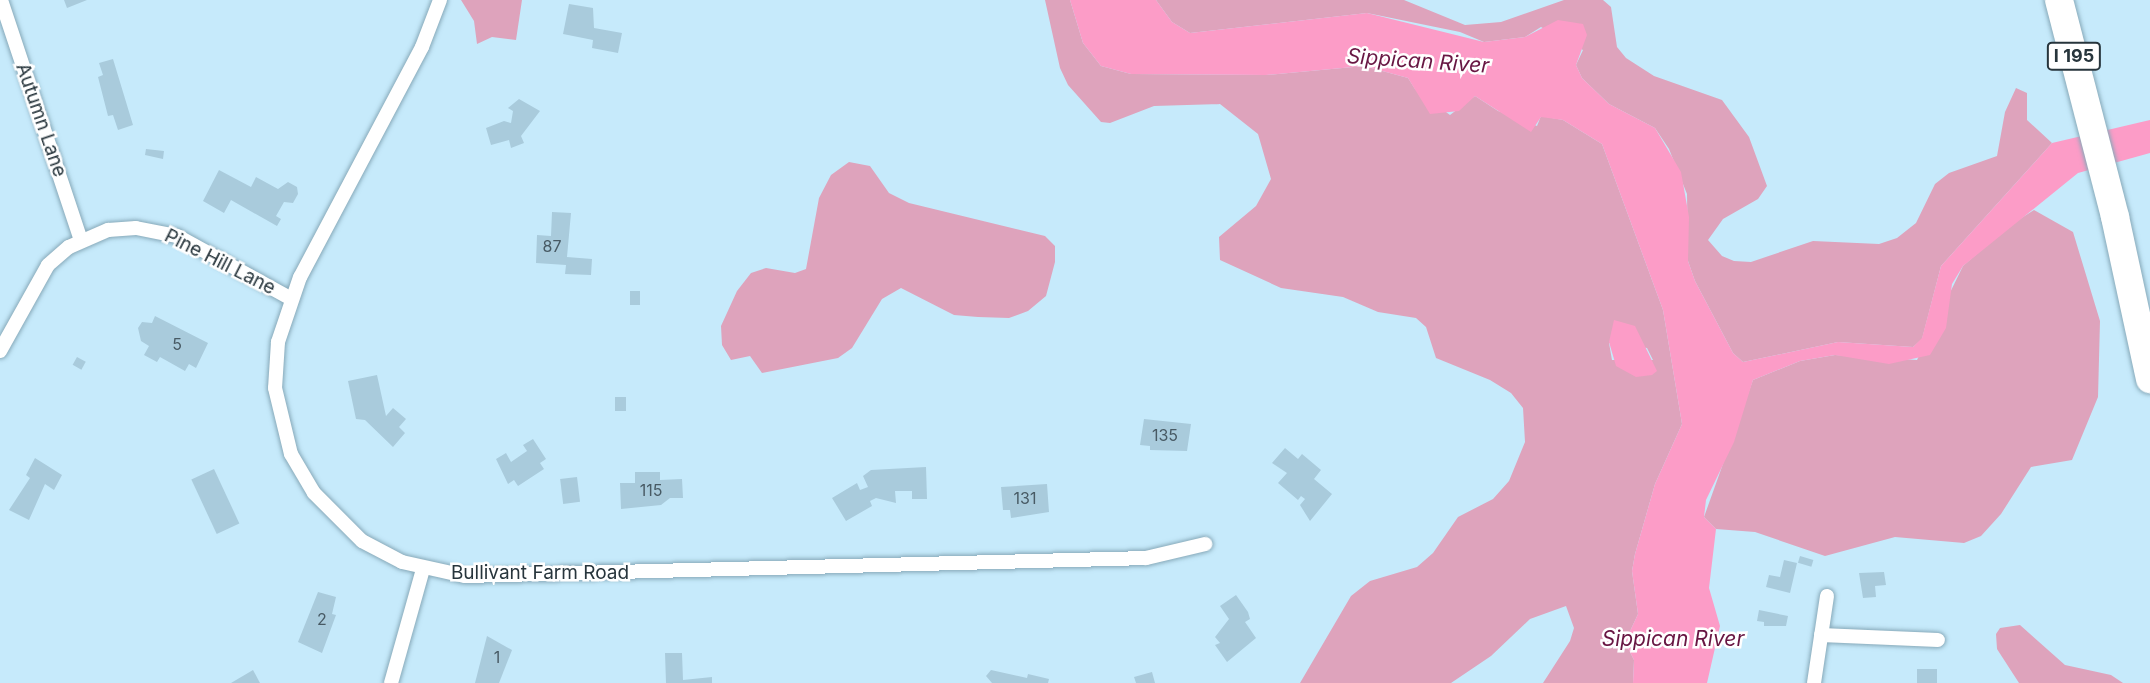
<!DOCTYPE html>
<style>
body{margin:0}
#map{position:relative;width:2150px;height:683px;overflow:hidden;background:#c6eafb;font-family:Inter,sans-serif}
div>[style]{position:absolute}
.green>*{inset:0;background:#dea3bc}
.water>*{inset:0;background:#fc9cc7}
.building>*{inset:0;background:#a9cbdc;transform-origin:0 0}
.roads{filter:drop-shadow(0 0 2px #87a9b9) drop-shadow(0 0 2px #87a9b9)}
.minor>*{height:14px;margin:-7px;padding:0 7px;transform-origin:7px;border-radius:7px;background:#fff}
.motorway>*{height:28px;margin:-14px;padding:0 14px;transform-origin:14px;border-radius:14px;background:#fff}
span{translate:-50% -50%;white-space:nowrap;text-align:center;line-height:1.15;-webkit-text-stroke:5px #fff;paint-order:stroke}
.number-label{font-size:16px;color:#485a64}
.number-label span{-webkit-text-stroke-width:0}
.shield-label span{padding:2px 5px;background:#fff;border:2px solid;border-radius:5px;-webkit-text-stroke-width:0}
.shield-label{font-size:18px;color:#27353c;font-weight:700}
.street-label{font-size:19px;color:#27353c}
.water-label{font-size:21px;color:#681643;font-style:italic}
</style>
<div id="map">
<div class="green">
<div style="clip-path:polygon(461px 0,522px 0,516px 40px,492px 37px,477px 44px,474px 21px)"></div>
<div style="clip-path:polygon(evenodd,1045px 0,1070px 0,1083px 43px,1101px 66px,1131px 74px,1266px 75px,1364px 66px,1408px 78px,1415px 89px,1450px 115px,1475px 96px,1498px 111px,1537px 126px,1541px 116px,1563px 120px,1602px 144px,1663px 310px,1682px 424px,1655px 484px,1635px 554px,1632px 571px,1638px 614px,1625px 642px,1634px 660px,1633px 683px,1543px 683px,1570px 641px,1574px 628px,1566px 606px,1530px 619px,1491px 656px,1451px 683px,1300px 683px,1351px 596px,1370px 581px,1417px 567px,1433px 553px,1458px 517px,1493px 499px,1509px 481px,1525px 442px,1523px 408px,1511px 393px,1490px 380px,1436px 358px,1426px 327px,1416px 318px,1378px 312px,1343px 297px,1281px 288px,1220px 260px,1219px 237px,1256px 206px,1271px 179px,1258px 134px,1220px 104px,1154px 106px,1110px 123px,1101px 122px,1068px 85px,1060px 68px,1045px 0,1609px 343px,1647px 348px,1653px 360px,1612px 360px,1609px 343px)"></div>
<div style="clip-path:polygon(1156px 0,1404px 0,1465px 25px,1501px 22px,1564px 0,1603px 0,1611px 7px,1617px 47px,1626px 58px,1654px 76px,1722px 100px,1749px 137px,1767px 186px,1758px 199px,1723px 219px,1708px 240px,1722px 256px,1734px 261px,1751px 262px,1813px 241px,1879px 244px,1897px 238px,1916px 223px,1935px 184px,1949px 173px,1997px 156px,2005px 112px,2016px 88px,2027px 93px,2027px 120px,2052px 143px,1941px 266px,1922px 339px,1913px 347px,1838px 342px,1743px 362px,1733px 353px,1695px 281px,1688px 261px,1687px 194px,1669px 149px,1655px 128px,1609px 104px,1582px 78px,1576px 65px,1583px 50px,1541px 27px,1525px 37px,1484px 42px,1460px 32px,1367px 13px,1190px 33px,1172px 22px)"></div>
<div style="clip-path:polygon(849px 162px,870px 166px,889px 193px,909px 203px,1045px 236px,1055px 246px,1055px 262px,1046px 296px,1028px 311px,1009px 318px,978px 317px,954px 315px,901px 288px,882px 299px,852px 348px,838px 358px,762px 373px,750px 356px,731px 360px,722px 345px,721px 326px,737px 291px,751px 273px,766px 268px,795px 273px,806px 269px,819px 198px,831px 175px)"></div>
<div style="clip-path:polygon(2034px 210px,2073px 232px,2100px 321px,2098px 397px,2072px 460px,2031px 467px,2001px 514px,1981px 536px,1964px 543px,1895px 537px,1825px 556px,1755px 532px,1716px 529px,1704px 517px,1753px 380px,1800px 361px,1835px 355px,1917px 360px,1963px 266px,2009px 226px)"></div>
<div style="clip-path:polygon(2020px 625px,2065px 665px,2111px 675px,2123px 683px,2019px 683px,1997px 649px,1996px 634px,2000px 628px)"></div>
</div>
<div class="water">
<div style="clip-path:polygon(1070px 0,1156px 0,1172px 22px,1190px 33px,1367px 13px,1484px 42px,1525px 37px,1558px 20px,1583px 24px,1587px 35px,1576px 65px,1582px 78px,1609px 104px,1655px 128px,1681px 172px,1689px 217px,1688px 261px,1695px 281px,1733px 353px,1743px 362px,1838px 342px,1913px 347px,1922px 338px,1941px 266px,2052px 143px,2150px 120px,2150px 153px,2078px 173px,1963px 266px,1952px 284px,1946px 328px,1930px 355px,1889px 364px,1835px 355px,1800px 361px,1753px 380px,1734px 442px,1706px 500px,1704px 517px,1716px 529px,1709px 588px,1720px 626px,1707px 683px,1633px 683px,1634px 660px,1625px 642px,1638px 614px,1632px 571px,1635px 554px,1655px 484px,1682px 424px,1663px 310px,1602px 144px,1563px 120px,1541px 117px,1531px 132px,1475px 96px,1459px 111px,1430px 114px,1408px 78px,1364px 66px,1266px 75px,1131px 74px,1101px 66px,1083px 43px)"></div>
<div style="clip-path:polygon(1614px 320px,1635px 326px,1657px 371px,1652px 375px,1636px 377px,1616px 366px,1609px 342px)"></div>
</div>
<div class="building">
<div style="clip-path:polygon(64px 0,87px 0,67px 8px)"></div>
<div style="clip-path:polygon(569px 4px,593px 8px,594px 28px,622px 33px,618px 53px,592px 48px,593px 40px,563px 34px)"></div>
<div style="clip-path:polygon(113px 59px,133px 125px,118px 130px,113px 115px,108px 116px,98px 77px,103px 75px,99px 63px)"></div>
<div style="clip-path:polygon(519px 99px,540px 111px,521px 136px,524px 143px,511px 148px,509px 140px,491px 145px,486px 128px,504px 121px,511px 123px,513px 111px,508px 108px)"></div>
<div style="clip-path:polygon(146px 149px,164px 151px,163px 159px,145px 155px)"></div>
<div style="clip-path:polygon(219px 170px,251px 187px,256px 177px,278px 189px,288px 182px,297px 187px,298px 194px,293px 203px,284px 202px,276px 216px,281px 219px,277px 226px,231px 200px,224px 213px,203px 201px)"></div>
<div style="clip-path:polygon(552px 212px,571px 213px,567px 257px,592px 259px,591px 275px,565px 274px,566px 265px,536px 263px,537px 235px,551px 236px)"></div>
<div style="left:630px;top:291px;width:10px;height:14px"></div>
<div style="clip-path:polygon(155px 316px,208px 343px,196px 368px,189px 364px,185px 371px,160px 357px,157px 362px,144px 355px,149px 346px,141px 341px,138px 328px,142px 322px,152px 323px)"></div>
<div style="left:77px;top:357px;width:10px;height:9px;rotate:29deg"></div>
<div style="clip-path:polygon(377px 375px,386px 416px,393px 408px,406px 419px,399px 427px,405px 433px,393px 447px,365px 420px,356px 419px,348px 381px)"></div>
<div style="left:615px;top:397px;width:11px;height:14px"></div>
<div style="clip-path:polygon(1144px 419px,1191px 424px,1187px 451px,1150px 450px,1150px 446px,1140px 445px)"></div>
<div style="clip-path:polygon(533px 439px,546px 459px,540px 463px,544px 469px,518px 486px,514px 480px,508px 484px,496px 459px,506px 453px,511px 462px,527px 451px,523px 445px)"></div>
<div style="clip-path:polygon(1285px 448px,1298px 459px,1302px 454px,1321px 470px,1314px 479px,1332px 494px,1310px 521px,1300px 505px,1305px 499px,1301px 496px,1298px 500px,1278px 483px,1287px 473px,1272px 463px)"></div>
<div style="clip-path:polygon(35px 458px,62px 475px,54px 490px,45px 484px,29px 520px,9px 510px,30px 478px,26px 475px)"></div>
<div style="clip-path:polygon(926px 467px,927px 499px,912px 499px,912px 491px,895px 491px,896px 503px,876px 498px,870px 501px,872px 506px,846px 521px,832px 498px,857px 483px,860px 490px,868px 487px,863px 476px,871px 470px)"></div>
<div style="left:214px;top:469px;width:60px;height:25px;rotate:65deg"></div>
<div style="clip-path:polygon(635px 472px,660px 472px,660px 480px,682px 479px,683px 498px,670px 498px,661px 505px,621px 509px,620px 483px,635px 483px)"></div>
<div style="left:577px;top:477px;width:25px;height:17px;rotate:83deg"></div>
<div style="clip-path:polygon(1047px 484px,1049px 512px,1011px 518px,1010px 510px,1003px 510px,1001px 487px)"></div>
<div style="left:1800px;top:556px;width:14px;height:7px;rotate:17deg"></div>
<div style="clip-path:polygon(1784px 560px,1797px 563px,1790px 593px,1766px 587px,1769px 575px,1780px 577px)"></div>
<div style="clip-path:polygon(1884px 572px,1886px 585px,1875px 586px,1876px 597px,1863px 598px,1859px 573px)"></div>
<div style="clip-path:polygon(318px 592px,336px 597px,332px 614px,336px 615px,322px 653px,298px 642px)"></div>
<div style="clip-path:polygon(1236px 595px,1248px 612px,1250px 619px,1245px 622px,1256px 638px,1227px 662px,1215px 645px,1220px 643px,1215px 637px,1229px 619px,1220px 606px)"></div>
<div style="clip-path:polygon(1759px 610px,1788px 616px,1786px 626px,1764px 626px,1764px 622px,1757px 621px)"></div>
<div style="clip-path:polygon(487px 636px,512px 650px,499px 683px,475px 683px)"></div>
<div style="clip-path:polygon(665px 653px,682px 653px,683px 680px,712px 677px,712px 683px,666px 683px)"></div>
<div style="left:1917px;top:669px;width:20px;height:14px"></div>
<div style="clip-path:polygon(253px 670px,260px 683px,231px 683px)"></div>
<div style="clip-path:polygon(991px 670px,1027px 678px,1028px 674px,1049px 679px,1048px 683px,992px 683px,986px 676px)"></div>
<div style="clip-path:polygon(1152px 672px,1155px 683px,1136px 683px,1134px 677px)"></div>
</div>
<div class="roads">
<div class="minor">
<div style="left:1px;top:0;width:253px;rotate:71.6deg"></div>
<div style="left:440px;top:0;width:50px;rotate:111deg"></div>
<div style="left:422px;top:47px;width:260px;rotate:117.9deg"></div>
<div style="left:300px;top:277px;width:69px;rotate:108.7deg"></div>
<div style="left:278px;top:342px;width:46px;rotate:93.7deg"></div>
<div style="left:275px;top:388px;width:68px;rotate:76.4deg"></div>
<div style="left:291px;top:454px;width:45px;rotate:59.5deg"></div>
<div style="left:314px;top:493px;width:68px;rotate:45deg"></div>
<div style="left:362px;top:541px;width:45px;rotate:27.7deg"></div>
<div style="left:402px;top:562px;width:65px;rotate:12.5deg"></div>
<div style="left:465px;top:576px;width:681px;rotate:-1.51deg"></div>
<div style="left:1146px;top:558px;width:61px;rotate:-13.3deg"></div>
<div style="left:0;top:351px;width:98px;rotate:-60.8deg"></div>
<div style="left:48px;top:265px;width:28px;rotate:-41deg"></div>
<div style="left:69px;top:247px;width:43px;rotate:-23.6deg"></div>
<div style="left:108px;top:230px;width:28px;rotate:-4deg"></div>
<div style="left:136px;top:228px;width:42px;rotate:11deg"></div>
<div style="left:177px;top:236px;width:129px;rotate:28.8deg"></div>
<div style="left:1821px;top:635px;width:117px;rotate:2.4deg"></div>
<div style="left:391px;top:683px;width:118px;rotate:-74.3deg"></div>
<div style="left:1814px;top:683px;width:88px;rotate:-81.5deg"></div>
</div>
<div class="motorway">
<div style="left:2059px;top:0;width:224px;rotate:75.5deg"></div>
<div style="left:2115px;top:217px;width:166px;rotate:77.8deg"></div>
</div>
</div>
<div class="number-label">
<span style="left:552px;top:246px">87</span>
<span style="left:177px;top:344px">5</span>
<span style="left:1165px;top:435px">135</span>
<span style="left:651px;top:490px">115</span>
<span style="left:1025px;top:498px">131</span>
<span style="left:322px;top:619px">2</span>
<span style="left:497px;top:657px">1</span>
</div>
<div class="shield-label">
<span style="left:2074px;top:56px">I 195</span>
</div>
<div class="street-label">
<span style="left:41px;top:120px;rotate:71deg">Autumn Lane</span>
<span style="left:220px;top:262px;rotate:27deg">Pine Hill Lane</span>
<span style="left:540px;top:573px">Bullivant Farm Road</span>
</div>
<div class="water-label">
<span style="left:1418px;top:61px;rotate:4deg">Sippican River</span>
<span style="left:1673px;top:639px">Sippican River</span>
</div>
</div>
